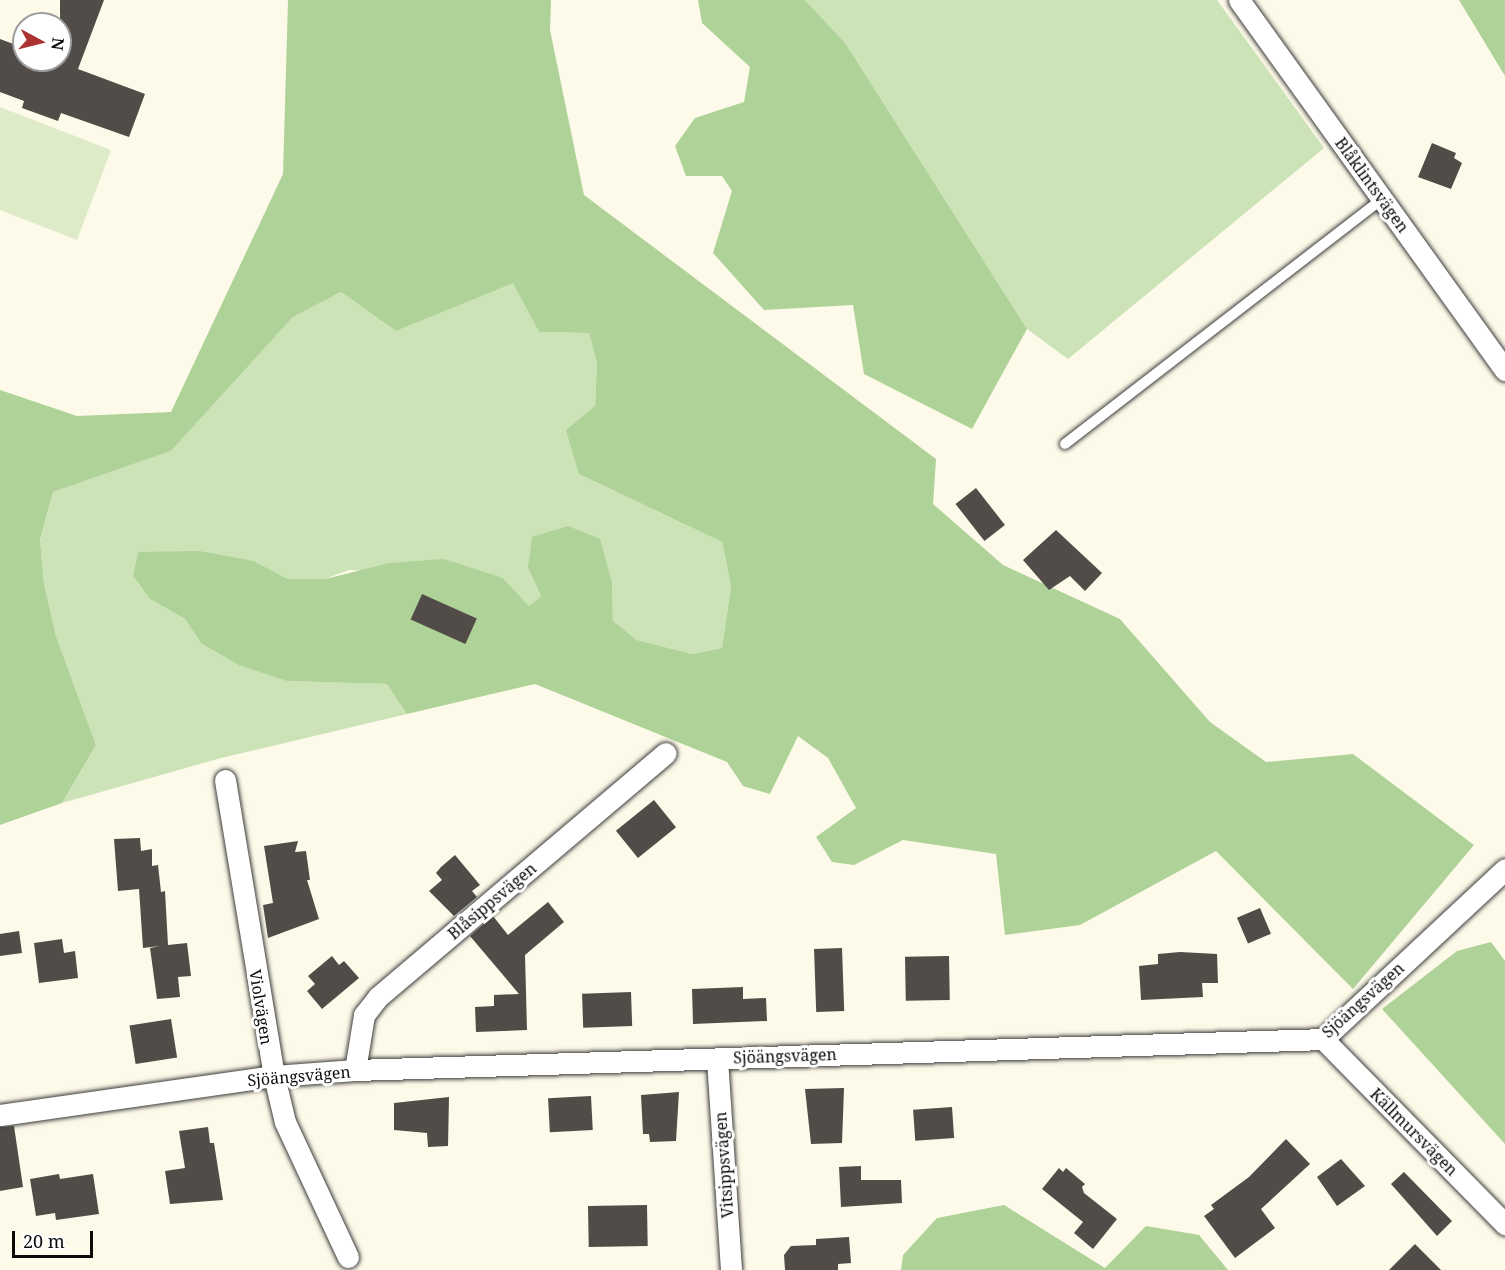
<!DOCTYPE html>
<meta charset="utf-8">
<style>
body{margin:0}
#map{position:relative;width:1505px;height:1270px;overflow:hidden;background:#fdfae9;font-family:"Noto Serif",serif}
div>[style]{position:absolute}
.green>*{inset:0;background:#cbe3b7}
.forest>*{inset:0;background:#afd298}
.pitch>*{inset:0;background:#ddebc8}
.building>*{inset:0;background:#514c48;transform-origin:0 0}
.roads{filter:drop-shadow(0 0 2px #3d3d3d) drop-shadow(0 0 2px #3d3d3d)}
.lane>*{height:10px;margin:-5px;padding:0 5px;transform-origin:5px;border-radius:5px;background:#fff}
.street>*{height:21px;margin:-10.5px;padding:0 10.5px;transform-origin:10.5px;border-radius:10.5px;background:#fff}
span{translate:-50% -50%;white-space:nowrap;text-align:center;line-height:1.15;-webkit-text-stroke:6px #fff;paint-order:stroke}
.street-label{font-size:16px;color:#0a0a0a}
.north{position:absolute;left:12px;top:12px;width:60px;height:60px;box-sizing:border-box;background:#fff;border:2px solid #9d9d9d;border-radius:50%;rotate:97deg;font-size:16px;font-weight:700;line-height:24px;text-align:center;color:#0a0a0a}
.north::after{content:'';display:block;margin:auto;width:21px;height:27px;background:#ab3331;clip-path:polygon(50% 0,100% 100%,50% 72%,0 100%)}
.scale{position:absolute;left:12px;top:1231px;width:81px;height:27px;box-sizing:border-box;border:3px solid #0a0a0a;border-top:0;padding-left:8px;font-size:18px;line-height:21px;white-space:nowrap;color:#0a0a0a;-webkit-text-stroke:4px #fff;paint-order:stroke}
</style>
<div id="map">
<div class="green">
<div style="clip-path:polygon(805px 0,1217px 0,1324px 148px,1068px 359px,1027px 329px,846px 44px)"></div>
<div style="clip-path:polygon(513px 282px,539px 332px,589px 333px,597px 363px,595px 406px,579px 474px,722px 542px,731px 586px,722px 648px,692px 654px,637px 640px,613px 621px,612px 583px,528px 568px,541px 596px,529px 606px,503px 578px,349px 570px,325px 579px,288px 579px,254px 561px,138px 552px,133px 576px,150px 599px,185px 619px,201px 643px,287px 681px,388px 684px,407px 714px,221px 758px,62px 803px,96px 745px,56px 636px,44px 583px,40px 541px,53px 492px,171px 451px,293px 317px,341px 292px,396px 331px)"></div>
</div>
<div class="forest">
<div style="clip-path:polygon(288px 0,551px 0,550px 30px,584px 195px,936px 459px,933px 504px,1003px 565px,1120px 619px,1210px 722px,1266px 762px,1353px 754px,1474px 845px,1353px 989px,1216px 851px,1080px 925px,1005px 935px,996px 854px,903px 840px,854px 865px,832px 862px,816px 837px,856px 808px,828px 758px,798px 736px,770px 794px,743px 786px,727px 762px,535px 684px,407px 714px,387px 684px,287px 681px,239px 665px,201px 643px,185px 619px,150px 599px,133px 576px,138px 552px,199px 551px,254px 561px,288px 579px,325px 579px,390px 563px,444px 559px,503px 578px,529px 606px,541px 596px,528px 568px,532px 537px,568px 526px,600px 539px,612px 583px,613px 621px,637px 640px,692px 654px,722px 648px,731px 586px,722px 542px,579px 474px,566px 430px,595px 406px,597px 363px,589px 333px,539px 332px,513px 283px,396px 331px,341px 292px,293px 317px,171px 451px,53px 492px,40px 540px,44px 583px,56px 636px,96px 745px,62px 803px,0 825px,0 390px,77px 416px,171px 412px,283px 174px)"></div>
<div style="clip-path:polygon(698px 0,805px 0,846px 44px,1027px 329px,972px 429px,864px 374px,853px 305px,764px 310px,713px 253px,732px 191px,722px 176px,686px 176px,675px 146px,695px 118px,744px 102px,750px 67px,702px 23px)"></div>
<div style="clip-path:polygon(1459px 0,1505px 0,1505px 76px)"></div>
<div style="clip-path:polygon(1491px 942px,1505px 961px,1505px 1144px,1382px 1009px,1457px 951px)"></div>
<div style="clip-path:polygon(1004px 1205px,1105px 1268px,1146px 1226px,1199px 1235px,1228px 1270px,901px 1270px,903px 1255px,937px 1218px)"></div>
</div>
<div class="pitch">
<div style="clip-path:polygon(0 107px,111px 150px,77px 240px,0 210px)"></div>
</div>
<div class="building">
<div style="clip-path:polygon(60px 0,104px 0,78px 69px,145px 94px,129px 137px,61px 113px,58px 121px,22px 108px,24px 101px,0 92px,0 39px,24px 48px,24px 60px,60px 62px)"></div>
<div style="clip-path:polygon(1432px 143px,1456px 153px,1454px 158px,1462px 163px,1451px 189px,1418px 177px)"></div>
<div style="left:976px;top:488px;width:47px;height:26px;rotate:52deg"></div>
<div style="clip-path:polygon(1056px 530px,1102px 573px,1085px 591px,1070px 576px,1049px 590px,1023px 560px)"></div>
<div style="left:422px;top:594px;width:60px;height:28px;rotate:24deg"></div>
<div style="left:654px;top:800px;width:35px;height:49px;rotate:51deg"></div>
<div style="clip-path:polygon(140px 838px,141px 851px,152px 849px,152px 866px,158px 865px,161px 892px,165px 891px,168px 945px,187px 943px,191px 976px,178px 977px,180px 997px,157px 999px,150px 948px,160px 946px,143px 948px,139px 889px,118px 891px,114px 839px)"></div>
<div style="clip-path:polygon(298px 841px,295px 852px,306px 851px,310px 880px,307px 880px,319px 919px,268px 938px,263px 905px,273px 903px,264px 846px)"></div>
<div style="clip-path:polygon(455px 855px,480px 885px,472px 891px,477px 897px,454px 916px,429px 891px,442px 880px,436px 873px,441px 867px)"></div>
<div style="clip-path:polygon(548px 902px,564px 922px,525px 955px,527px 1030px,476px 1032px,475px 1007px,494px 1006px,494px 995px,519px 994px,470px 936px,493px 916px,508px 935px)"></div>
<div style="left:1260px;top:908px;width:28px;height:25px;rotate:67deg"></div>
<div style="clip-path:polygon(19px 931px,22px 953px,0 956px,0 934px)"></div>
<div style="clip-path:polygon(62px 939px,64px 953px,75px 951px,78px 978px,39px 983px,34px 943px)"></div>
<div style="left:842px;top:948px;width:63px;height:28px;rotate:88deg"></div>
<div style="clip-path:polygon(1180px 952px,1217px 954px,1218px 983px,1202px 983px,1203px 997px,1141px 1000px,1139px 966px,1158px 964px,1158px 954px)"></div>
<div style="clip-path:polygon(332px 956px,339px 965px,344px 961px,359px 978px,322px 1009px,307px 991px,315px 984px,308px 976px)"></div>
<div style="left:949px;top:956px;width:44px;height:44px;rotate:89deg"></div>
<div style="clip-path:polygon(743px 987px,743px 999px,766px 998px,767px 1021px,693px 1024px,692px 989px)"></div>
<div style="left:631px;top:992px;width:34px;height:49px;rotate:88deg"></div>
<div style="left:171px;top:1019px;width:39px;height:42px;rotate:81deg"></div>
<div style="clip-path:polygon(844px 1088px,842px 1143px,811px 1144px,805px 1089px)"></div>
<div style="clip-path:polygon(679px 1092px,676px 1141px,650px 1142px,649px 1134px,643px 1134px,641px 1095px)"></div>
<div style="left:591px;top:1096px;width:34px;height:43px;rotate:87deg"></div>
<div style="clip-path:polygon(449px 1097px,448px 1146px,428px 1147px,427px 1133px,394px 1130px,394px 1103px)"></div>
<div style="left:952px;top:1107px;width:31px;height:39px;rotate:86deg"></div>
<div style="clip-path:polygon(14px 1126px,23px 1187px,0 1191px,0 1127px)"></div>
<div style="clip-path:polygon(208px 1127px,210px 1143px,214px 1143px,223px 1200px,170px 1204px,165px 1171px,185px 1168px,179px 1131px)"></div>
<div style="clip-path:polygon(1286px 1139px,1310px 1164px,1261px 1209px,1275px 1228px,1235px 1258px,1204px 1216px,1214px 1209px,1211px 1205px,1249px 1177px)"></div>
<div style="clip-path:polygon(1341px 1159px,1365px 1186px,1337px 1206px,1317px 1177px)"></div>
<div style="clip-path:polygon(861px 1166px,861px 1180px,901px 1180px,902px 1203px,841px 1207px,839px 1167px)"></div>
<div style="clip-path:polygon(1059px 1168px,1063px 1172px,1066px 1168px,1085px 1184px,1082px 1187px,1084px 1193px,1117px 1219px,1093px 1249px,1074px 1233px,1083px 1222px,1042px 1189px)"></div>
<div style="clip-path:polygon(1404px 1172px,1452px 1221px,1437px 1236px,1391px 1184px)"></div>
<div style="clip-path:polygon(59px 1174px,60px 1179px,93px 1174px,99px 1214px,56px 1220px,55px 1213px,36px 1216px,30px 1179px)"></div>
<div style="left:647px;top:1205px;width:41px;height:59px;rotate:89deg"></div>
<div style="clip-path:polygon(849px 1237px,851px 1263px,838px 1264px,838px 1270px,785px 1270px,784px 1255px,791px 1246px,816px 1245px,816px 1239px)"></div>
<div style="clip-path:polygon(1415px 1244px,1441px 1270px,1389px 1270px)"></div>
</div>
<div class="roads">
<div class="lane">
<div style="left:1065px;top:444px;width:401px;rotate:-37.7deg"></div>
</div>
<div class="street">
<div style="left:1239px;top:0;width:456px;rotate:54.3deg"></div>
<div style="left:225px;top:780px;width:300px;rotate:80.6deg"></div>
<div style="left:274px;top:1076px;width:47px;rotate:76.6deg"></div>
<div style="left:285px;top:1122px;width:149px;rotate:65deg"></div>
<div style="left:1323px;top:1039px;width:260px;rotate:45.5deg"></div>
<div style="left:717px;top:1059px;width:211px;rotate:86.2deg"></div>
<div style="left:355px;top:1070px;width:56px;rotate:-80.7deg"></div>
<div style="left:364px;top:1015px;width:23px;rotate:-52deg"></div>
<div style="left:378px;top:997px;width:377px;rotate:-40.3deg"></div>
<div style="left:0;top:1115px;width:277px;rotate:-8.1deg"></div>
<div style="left:274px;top:1076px;width:81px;rotate:-4.2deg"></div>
<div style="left:355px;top:1070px;width:968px;rotate:-1.83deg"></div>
<div style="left:1323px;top:1039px;width:249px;rotate:-43deg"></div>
</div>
</div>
<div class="street-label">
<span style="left:1372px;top:185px;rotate:54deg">Blåklintsvägen</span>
<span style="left:492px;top:901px;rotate:-40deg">Blåsippsvägen</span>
<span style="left:1363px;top:1000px;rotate:-42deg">Sjöängsvägen</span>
<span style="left:261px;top:1007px;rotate:81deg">Violvägen</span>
<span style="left:785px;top:1056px;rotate:-2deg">Sjöängsvägen</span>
<span style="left:299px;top:1076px;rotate:-5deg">Sjöängsvägen</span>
<span style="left:1414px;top:1132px;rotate:45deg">Källmursvägen</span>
<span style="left:724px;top:1165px;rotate:-94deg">Vitsippsvägen</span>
</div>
<div class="north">N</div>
<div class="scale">20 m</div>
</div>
